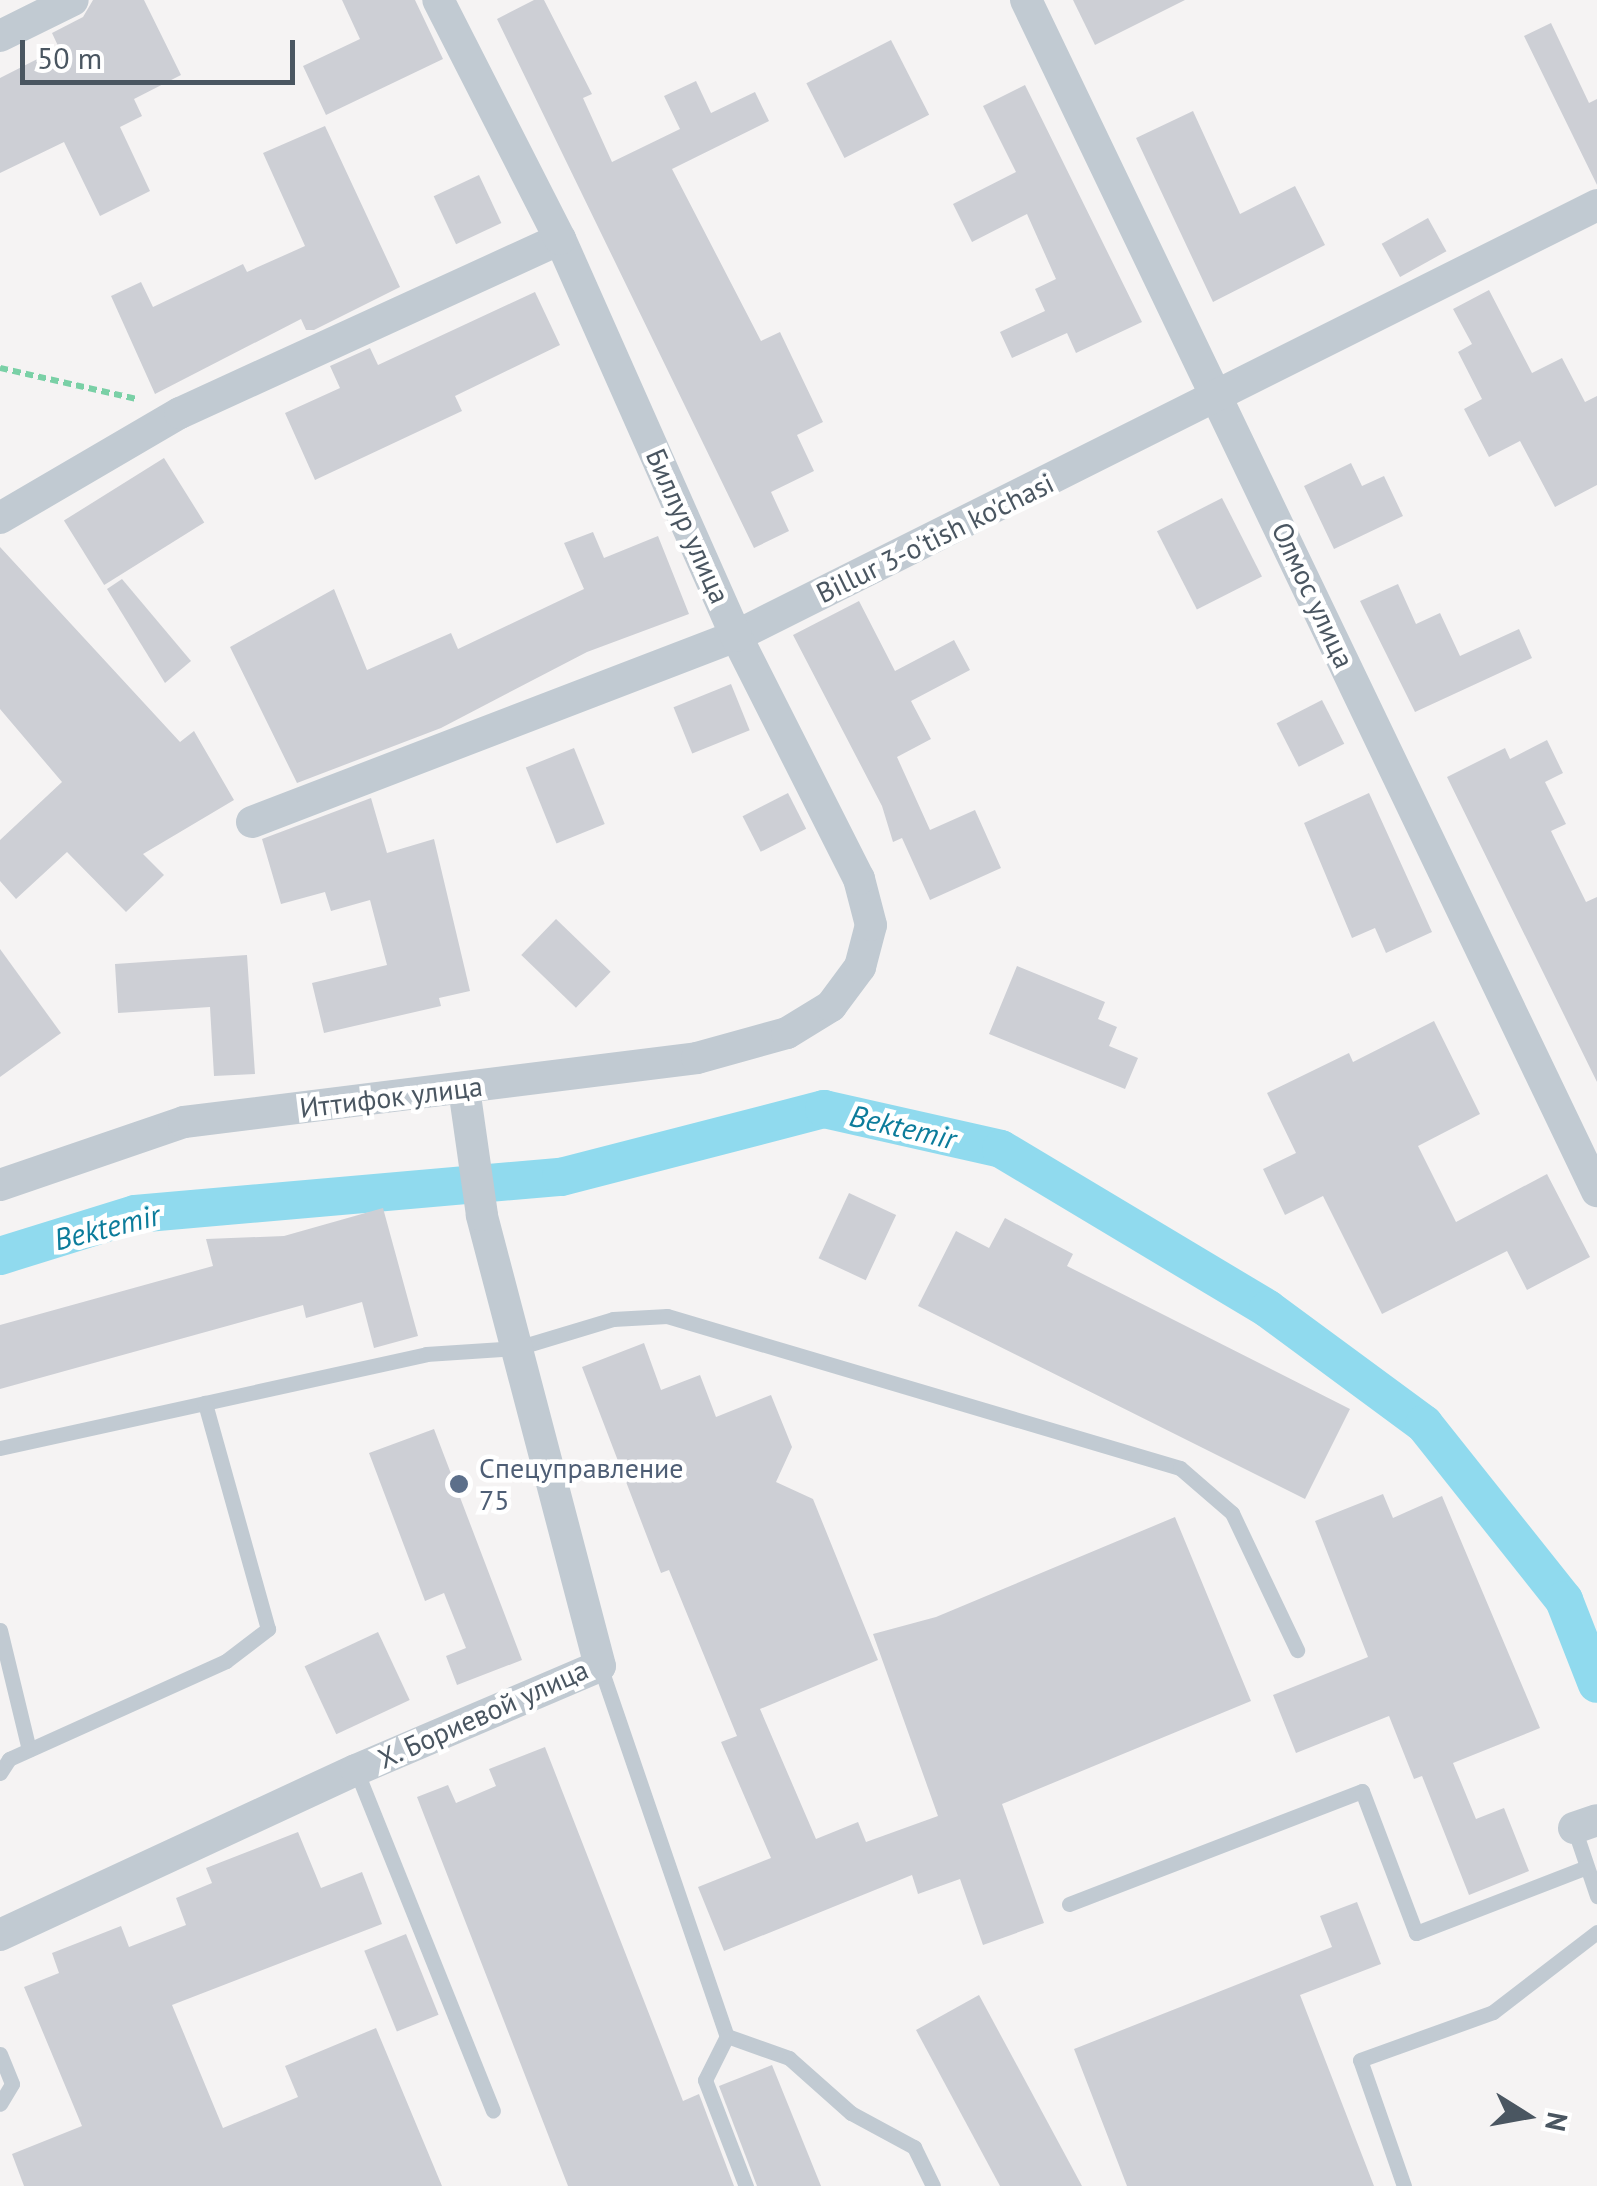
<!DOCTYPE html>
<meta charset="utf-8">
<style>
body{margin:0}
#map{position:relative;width:1597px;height:2186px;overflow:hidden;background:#f5f3f3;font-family:"PT Sans",sans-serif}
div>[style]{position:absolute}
.canal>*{height:38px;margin:-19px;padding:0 19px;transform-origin:19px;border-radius:19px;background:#90daee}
.building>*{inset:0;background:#cdcfd5;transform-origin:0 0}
.path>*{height:6px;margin-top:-3px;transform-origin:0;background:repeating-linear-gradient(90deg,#7ad0a6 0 8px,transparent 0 13px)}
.lane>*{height:15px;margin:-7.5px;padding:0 7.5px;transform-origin:7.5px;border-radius:7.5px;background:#c1cad2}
.street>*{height:32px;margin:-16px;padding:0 16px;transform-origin:16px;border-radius:16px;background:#c1cad2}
.dots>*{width:28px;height:28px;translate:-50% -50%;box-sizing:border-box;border:5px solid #fff;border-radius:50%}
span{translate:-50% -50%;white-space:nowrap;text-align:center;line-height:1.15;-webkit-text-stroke:9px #fff;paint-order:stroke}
.street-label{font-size:28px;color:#4a5661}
.service-label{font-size:28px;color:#4e5e75}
.left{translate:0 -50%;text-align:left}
.water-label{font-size:30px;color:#0c7c9b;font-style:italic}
.north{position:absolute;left:1477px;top:2066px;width:100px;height:100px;-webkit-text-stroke:8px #fff;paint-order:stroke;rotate:101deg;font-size:28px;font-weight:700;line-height:40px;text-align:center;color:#4a5661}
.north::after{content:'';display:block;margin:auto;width:35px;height:45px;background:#4a5661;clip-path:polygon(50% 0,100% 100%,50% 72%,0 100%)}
.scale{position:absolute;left:20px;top:40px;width:275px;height:45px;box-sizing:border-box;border:5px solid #4a5661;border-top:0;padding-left:12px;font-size:30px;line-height:35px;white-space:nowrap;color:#4a5661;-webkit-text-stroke:8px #fff;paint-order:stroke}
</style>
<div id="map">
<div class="canal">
<div style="left:0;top:1256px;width:141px;rotate:-17.3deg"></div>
<div style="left:135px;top:1214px;width:428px;rotate:-5deg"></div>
<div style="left:561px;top:1177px;width:272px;rotate:-14.5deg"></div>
<div style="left:824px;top:1109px;width:181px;rotate:12.7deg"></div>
<div style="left:1001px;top:1149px;width:311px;rotate:30.9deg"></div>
<div style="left:1268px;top:1309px;width:194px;rotate:36.4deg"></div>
<div style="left:1424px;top:1424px;width:225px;rotate:51.5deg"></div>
<div style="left:1564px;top:1600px;width:90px;rotate:68.6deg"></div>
</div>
<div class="building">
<div style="clip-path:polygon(93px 0,144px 0,181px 75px,134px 99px,142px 116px,120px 127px,150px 191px,100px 216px,64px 142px,0 173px,0 78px,59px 48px,52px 33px,83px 17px)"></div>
<div style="clip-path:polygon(342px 0,415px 0,443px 59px,326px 115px,303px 66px,360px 39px)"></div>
<div style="clip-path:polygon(534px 0,544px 0,592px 94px,583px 98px,612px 162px,680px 129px,664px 96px,696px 81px,711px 113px,755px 92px,769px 121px,672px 169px,761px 341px,780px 332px,823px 422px,797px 435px,814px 471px,771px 492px,789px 531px,754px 548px,497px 19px)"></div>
<div style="clip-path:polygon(1073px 0,1185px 0,1095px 45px)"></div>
<div style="clip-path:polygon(1551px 23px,1589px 103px,1597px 99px,1597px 185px,1524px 36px)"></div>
<div style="left:891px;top:40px;width:84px;height:95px;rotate:63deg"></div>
<div style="clip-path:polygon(1025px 85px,1142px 322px,1076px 353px,1067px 333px,1012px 358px,1000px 332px,1045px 311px,1035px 289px,1056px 279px,1027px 214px,972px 242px,953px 204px,1016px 172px,983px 106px)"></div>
<div style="clip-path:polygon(1193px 111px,1240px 214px,1295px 186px,1325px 245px,1213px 302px,1136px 138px)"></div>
<div style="clip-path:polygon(325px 126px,400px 287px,314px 330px,306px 330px,301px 319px,155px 394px,111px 296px,141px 282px,153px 307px,243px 264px,247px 272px,305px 246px,263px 153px)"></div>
<div style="left:479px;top:175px;width:53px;height:50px;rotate:65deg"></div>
<div style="left:1428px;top:218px;width:38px;height:53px;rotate:61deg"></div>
<div style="clip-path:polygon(1489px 290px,1532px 373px,1562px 358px,1585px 402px,1597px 396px,1597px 485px,1555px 507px,1520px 441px,1489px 457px,1464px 409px,1482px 399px,1458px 352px,1472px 344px,1453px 309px)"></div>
<div style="clip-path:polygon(535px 292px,560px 345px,455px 396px,462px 411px,315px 480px,285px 413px,340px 388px,330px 366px,370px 348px,378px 365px)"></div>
<div style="left:164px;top:458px;width:76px;height:118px;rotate:58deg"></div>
<div style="clip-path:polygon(1351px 463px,1362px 486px,1384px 476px,1403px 516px,1334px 549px,1304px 486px)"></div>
<div style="left:1222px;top:498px;width:88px;height:73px;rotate:63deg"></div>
<div style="clip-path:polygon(593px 532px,604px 558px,658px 536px,689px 614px,587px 652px,441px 728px,297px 783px,230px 647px,334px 589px,367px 670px,451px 633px,458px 649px,584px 589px,564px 543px)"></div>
<div style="clip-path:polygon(0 547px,180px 742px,194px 731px,234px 800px,143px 854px,164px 875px,126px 912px,67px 852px,16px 899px,0 881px,0 840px,62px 782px,0 709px)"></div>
<div style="clip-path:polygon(122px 579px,191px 661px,165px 683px,107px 589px)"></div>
<div style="clip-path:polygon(1398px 584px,1416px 624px,1440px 613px,1460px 656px,1519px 629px,1532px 658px,1415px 712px,1360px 601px)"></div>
<div style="clip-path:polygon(859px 601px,895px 671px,954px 640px,970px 670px,911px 701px,931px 739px,897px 757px,930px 830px,975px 810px,1001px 868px,930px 900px,902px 838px,893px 842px,882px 806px,793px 635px)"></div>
<div style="left:731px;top:684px;width:50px;height:62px;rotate:68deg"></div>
<div style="left:1322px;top:700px;width:49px;height:51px;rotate:63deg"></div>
<div style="clip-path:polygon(1547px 740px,1563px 773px,1545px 782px,1566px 824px,1551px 831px,1586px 902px,1597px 897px,1597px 1082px,1447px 777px,1505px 748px,1510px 759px)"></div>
<div style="left:574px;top:748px;width:82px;height:52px;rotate:68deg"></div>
<div style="left:788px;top:793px;width:40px;height:51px;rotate:63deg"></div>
<div style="clip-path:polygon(1369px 793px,1432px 932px,1386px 953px,1375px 928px,1352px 938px,1304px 823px)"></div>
<div style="clip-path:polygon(371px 798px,387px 853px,434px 839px,470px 991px,439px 998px,441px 1006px,324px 1033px,312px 983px,387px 965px,370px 900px,331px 911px,325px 892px,281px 904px,262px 839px)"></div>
<div style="left:556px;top:919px;width:76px;height:50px;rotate:44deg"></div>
<div style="clip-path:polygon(0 949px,61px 1033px,0 1077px)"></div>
<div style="clip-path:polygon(247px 955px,255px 1074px,214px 1076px,210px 1007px,118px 1013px,115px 964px)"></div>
<div style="clip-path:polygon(1017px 966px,1105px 1002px,1098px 1019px,1117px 1027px,1109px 1046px,1138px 1058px,1125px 1089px,989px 1034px)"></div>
<div style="clip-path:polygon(1434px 1021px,1480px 1114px,1418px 1146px,1456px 1222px,1547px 1174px,1590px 1257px,1527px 1290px,1507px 1251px,1382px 1314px,1323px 1196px,1285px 1215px,1263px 1169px,1296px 1153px,1267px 1093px,1349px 1053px,1353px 1062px)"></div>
<div style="left:849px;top:1193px;width:52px;height:72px;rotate:25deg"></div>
<div style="clip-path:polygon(383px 1208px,418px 1336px,374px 1348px,362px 1302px,306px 1318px,303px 1305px,0 1389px,0 1325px,213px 1266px,206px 1239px,284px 1236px)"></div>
<div style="clip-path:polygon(1005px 1218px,1073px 1254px,1067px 1266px,1350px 1409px,1305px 1499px,918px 1306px,956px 1231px,989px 1248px)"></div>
<div style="clip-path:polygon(644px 1343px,661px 1390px,700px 1375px,716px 1417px,771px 1395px,792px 1447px,776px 1482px,813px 1499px,878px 1660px,760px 1709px,816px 1839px,858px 1822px,866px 1842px,938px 1816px,873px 1634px,936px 1617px,1175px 1517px,1251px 1701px,1002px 1804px,1044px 1923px,983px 1945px,960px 1879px,918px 1894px,912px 1875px,724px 1951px,698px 1887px,771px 1858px,721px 1742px,737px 1736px,669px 1570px,661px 1573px,582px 1367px)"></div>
<div style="clip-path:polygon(434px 1429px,522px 1660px,457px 1685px,446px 1656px,466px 1648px,444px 1593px,425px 1601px,369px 1453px)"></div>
<div style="clip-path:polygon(1383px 1494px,1393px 1518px,1442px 1496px,1540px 1728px,1453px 1763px,1476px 1819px,1504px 1808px,1529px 1871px,1469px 1895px,1422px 1776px,1414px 1779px,1389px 1716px,1296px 1753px,1273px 1695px,1368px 1657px,1315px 1521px)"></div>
<div style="left:378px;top:1632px;width:75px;height:81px;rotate:65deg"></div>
<div style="clip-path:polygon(545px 1747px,683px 2101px,699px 2094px,734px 2186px,568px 2186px,417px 1797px,448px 1785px,456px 1803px,496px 1786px,489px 1769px)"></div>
<div style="clip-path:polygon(298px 1832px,321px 1888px,362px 1872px,382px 1924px,172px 2005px,223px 2128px,298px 2097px,285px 2066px,376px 2028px,442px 2186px,24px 2186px,12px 2154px,82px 2126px,24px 1987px,59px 1973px,52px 1953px,121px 1926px,129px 1947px,186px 1925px,176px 1898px,212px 1883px,206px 1868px)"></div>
<div style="clip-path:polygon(1357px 1902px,1381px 1964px,1300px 1995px,1374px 2186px,1127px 2186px,1074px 2049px,1332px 1947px,1320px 1916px)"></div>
<div style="left:406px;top:1934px;width:87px;height:45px;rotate:68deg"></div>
<div style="clip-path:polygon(979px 1995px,1082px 2186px,1000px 2186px,916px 2030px)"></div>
<div style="clip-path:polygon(772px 2065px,821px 2186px,757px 2186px,719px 2086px)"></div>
</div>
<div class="path">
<div style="left:0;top:368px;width:139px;rotate:12.8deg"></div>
</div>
<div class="lane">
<div style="left:0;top:1448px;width:436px;rotate:-12.4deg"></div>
<div style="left:426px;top:1354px;width:91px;rotate:-3.8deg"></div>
<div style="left:517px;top:1348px;width:100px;rotate:-16.8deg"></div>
<div style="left:613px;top:1319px;width:54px;rotate:-3.2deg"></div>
<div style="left:667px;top:1316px;width:535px;rotate:16.5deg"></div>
<div style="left:1180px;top:1468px;width:69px;rotate:40.9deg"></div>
<div style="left:1232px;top:1513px;width:152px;rotate:64.6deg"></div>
<div style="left:0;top:1630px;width:123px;rotate:76.4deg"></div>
<div style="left:600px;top:1666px;width:391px;rotate:71.1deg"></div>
<div style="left:727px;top:2036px;width:66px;rotate:19.5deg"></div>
<div style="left:789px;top:2058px;width:83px;rotate:41.6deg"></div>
<div style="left:851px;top:2113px;width:72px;rotate:28.4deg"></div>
<div style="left:914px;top:2147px;width:43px;rotate:64deg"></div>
<div style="left:356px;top:1770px;width:367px;rotate:68.1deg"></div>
<div style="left:0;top:1773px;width:17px;rotate:-57deg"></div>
<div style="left:9px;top:1759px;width:238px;rotate:-24.3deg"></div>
<div style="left:226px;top:1661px;width:53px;rotate:-37.3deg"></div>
<div style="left:268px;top:1629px;width:235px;rotate:-105.6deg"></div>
<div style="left:1574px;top:1828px;width:72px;rotate:71.3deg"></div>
<div style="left:1069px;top:1904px;width:314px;rotate:-21.1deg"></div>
<div style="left:1362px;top:1791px;width:152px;rotate:69.2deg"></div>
<div style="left:1416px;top:1933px;width:183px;rotate:-21.1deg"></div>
<div style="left:727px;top:2036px;width:49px;rotate:116.6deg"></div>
<div style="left:705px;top:2080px;width:114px;rotate:68.9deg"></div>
<div style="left:0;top:2054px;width:32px;rotate:68deg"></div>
<div style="left:12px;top:2084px;width:23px;rotate:121deg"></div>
<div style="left:1404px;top:2186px;width:133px;rotate:-109.2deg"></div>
<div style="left:1360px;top:2060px;width:141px;rotate:-19.8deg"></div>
<div style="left:1493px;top:2012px;width:131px;rotate:-37.6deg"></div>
</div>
<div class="street">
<div style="left:1026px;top:0;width:1321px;rotate:64.39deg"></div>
<div style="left:0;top:36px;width:81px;rotate:-26.3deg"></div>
<div style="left:0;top:518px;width:208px;rotate:-30.3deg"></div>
<div style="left:180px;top:413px;width:418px;rotate:-24.6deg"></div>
<div style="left:252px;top:822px;width:519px;rotate:-21.02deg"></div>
<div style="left:736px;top:636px;width:963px;rotate:-26.59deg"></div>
<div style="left:0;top:1185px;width:194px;rotate:-18.9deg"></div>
<div style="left:184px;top:1122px;width:517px;rotate:-7.11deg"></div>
<div style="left:697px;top:1058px;width:93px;rotate:-15.5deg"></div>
<div style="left:787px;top:1033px;width:52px;rotate:-31.5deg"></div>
<div style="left:831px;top:1006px;width:49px;rotate:-53.4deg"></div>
<div style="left:860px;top:967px;width:43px;rotate:-75.3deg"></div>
<div style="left:871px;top:925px;width:48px;rotate:-104.6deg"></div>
<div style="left:859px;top:879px;width:272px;rotate:-116.8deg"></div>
<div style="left:736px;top:636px;width:434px;rotate:-113.9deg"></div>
<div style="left:560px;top:239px;width:268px;rotate:-117deg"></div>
<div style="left:1574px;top:1828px;width:24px;rotate:-19deg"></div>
<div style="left:0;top:1935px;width:392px;rotate:-24.9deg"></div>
<div style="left:356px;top:1770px;width:265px;rotate:-23.1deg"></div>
<div style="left:600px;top:1666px;width:466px;rotate:-104.7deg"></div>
<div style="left:482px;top:1215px;width:128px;rotate:-98.1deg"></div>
</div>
<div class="dots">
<div style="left:459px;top:1484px;background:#5c6f8a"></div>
</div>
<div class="street-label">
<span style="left:688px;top:526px;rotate:66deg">Биллур улица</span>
<span style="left:935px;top:538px;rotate:-26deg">Billur 3-o'tish ko'chasi</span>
<span style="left:1313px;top:595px;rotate:65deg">Олмос улица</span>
<span style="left:391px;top:1097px;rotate:-7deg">Иттифок улица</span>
<span style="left:483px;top:1714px;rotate:-24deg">Х. Бориевой улица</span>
</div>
<div class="service-label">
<span class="left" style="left:479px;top:1484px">Спецуправление<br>75</span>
</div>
<div class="water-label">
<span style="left:903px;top:1127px;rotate:13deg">Bektemir</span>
<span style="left:107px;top:1227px;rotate:-14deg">Bektemir</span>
</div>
<div class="north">N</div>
<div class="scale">50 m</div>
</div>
